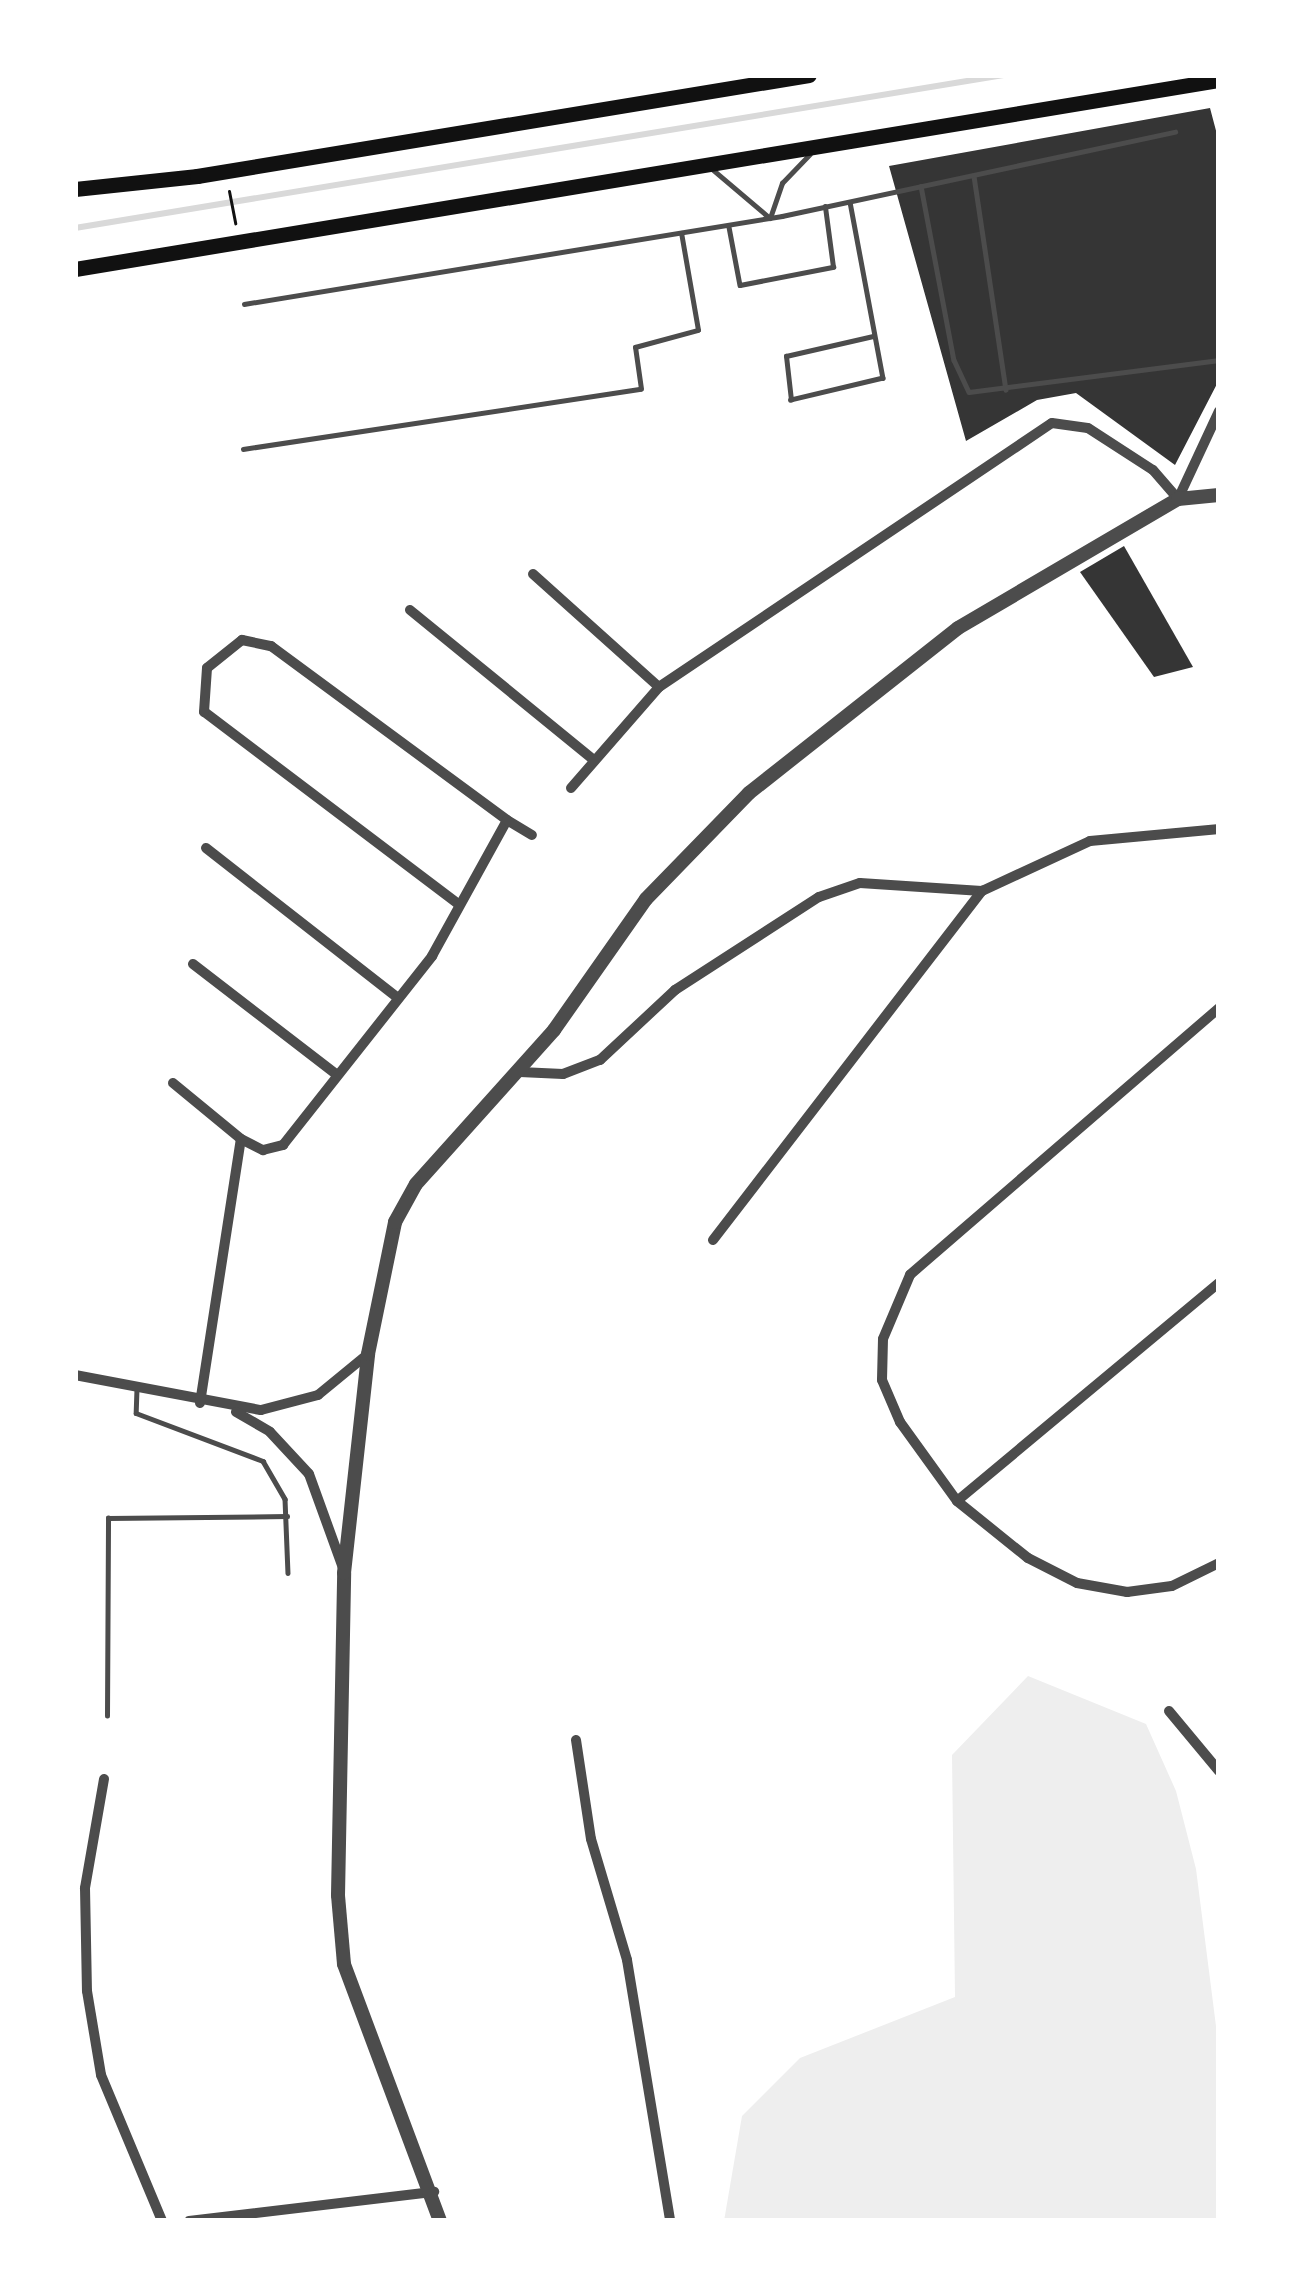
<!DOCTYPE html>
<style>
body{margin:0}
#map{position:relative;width:1294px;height:2296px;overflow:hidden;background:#fff;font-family:"Nunito Sans",sans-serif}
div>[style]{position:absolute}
.green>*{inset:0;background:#eee}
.stream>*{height:6px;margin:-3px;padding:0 3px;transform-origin:3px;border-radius:3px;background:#d9d9d9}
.building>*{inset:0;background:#353535}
.path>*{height:3px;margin:-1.5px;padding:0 1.5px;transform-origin:1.5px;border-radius:1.5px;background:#111}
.service>*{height:4.5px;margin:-2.25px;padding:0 2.25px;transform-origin:2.25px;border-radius:2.25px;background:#4c4c4c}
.minor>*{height:10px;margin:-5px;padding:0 5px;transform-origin:5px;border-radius:5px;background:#4c4c4c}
.tertiary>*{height:14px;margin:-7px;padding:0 7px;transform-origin:7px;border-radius:7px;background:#4c4c4c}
.secondary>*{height:15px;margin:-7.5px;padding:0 7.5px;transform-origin:7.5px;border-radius:7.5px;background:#111}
span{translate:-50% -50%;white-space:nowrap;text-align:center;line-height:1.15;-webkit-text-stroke:12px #fff;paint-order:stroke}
.frame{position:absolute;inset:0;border:78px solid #fff;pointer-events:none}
</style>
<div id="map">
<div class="green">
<div style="clip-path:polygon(1028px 1676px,1146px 1724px,1176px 1791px,1196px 1869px,1217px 2034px,1219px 2221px,724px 2221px,742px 2116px,800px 2058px,955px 1997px,952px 1755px)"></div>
</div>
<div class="stream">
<div style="left:75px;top:228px;width:941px;rotate:-9.36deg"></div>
</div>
<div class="building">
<div style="clip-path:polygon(1210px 108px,1219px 142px,1219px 380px,1175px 465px,1076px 393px,1037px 400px,966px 441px,889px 166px)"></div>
<div style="clip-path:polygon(1124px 546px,1193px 667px,1154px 677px,1080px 572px)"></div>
</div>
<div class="path">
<div style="left:229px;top:191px;width:33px;rotate:79deg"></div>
</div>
<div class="service">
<div style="left:711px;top:168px;width:77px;rotate:40.3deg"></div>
<div style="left:974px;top:176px;width:216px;rotate:81.5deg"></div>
<div style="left:921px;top:186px;width:177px;rotate:79.3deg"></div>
<div style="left:954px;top:360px;width:35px;rotate:65deg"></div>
<div style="left:969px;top:392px;width:252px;rotate:-7.3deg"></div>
<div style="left:850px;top:202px;width:179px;rotate:79.4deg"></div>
<div style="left:883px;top:378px;width:95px;rotate:166.6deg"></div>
<div style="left:791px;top:400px;width:44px;rotate:-96.5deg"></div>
<div style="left:786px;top:356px;width:89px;rotate:-12.9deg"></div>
<div style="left:770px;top:218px;width:37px;rotate:-71deg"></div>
<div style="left:782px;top:183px;width:40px;rotate:-46deg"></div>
<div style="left:729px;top:227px;width:59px;rotate:79.3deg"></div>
<div style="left:740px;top:285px;width:95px;rotate:-11deg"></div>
<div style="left:833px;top:267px;width:61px;rotate:-97.6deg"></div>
<div style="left:244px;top:304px;width:545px;rotate:-9.29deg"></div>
<div style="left:782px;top:216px;width:402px;rotate:-12.1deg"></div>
<div style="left:243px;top:449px;width:402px;rotate:-8.6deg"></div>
<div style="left:641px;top:389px;width:42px;rotate:-98.1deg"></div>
<div style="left:635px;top:347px;width:65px;rotate:-15.1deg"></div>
<div style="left:698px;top:330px;width:98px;rotate:-99.9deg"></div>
<div style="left:137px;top:1389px;width:24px;rotate:92deg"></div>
<div style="left:136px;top:1413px;width:136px;rotate:20.7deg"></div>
<div style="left:263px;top:1461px;width:44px;rotate:59.9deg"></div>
<div style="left:285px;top:1499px;width:74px;rotate:87.7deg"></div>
<div style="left:107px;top:1716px;width:198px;rotate:-89.7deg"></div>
<div style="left:108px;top:1518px;width:179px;rotate:-0.6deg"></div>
</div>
<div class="minor">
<div style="left:533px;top:574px;width:169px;rotate:41.9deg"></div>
<div style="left:410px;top:610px;width:237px;rotate:39.2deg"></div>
<div style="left:571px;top:788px;width:134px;rotate:-48.9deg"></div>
<div style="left:659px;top:687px;width:473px;rotate:-33.9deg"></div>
<div style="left:1052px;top:423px;width:36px;rotate:8deg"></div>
<div style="left:1088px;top:428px;width:77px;rotate:32.9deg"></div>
<div style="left:1153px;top:470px;width:38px;rotate:49deg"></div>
<div style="left:1178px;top:499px;width:97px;rotate:-65deg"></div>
<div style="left:206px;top:848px;width:244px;rotate:38deg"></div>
<div style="left:457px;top:903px;width:317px;rotate:-142.9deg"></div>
<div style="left:204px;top:712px;width:44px;rotate:-86.1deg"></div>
<div style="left:207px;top:668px;width:45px;rotate:-38.7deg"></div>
<div style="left:242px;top:640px;width:30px;rotate:12deg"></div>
<div style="left:271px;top:646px;width:293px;rotate:36.4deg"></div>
<div style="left:193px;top:964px;width:182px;rotate:37.6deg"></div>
<div style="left:1219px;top:1008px;width:408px;rotate:139.2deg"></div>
<div style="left:910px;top:1275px;width:69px;rotate:112.9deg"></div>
<div style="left:883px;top:1339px;width:41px;rotate:91.4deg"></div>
<div style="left:882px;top:1380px;width:46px;rotate:66.8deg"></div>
<div style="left:900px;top:1422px;width:97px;rotate:54.2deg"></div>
<div style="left:957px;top:1501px;width:91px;rotate:38.8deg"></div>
<div style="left:1028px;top:1558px;width:55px;rotate:27deg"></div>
<div style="left:1077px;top:1583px;width:51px;rotate:10.2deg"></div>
<div style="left:1127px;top:1592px;width:45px;rotate:-7.6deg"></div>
<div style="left:1172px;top:1586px;width:52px;rotate:-26.1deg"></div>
<div style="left:520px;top:1072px;width:43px;rotate:2.7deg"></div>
<div style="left:563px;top:1074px;width:40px;rotate:-21deg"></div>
<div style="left:600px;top:1060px;width:103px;rotate:-43deg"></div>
<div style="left:675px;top:990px;width:171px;rotate:-32.9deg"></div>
<div style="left:819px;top:897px;width:43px;rotate:-18.9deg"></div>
<div style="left:860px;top:883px;width:122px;rotate:3.8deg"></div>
<div style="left:173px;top:1083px;width:88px;rotate:39.5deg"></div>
<div style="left:713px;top:1240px;width:441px;rotate:-52.4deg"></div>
<div style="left:982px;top:891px;width:119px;rotate:-24.8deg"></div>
<div style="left:1090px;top:841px;width:130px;rotate:-5.3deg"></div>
<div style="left:75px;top:1375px;width:189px;rotate:10.7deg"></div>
<div style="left:261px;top:1410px;width:59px;rotate:-14.7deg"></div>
<div style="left:318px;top:1395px;width:65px;rotate:-39.4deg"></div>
<div style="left:200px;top:1403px;width:267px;rotate:-81.2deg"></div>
<div style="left:241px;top:1139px;width:25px;rotate:27deg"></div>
<div style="left:263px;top:1150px;width:21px;rotate:-14deg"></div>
<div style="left:283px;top:1145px;width:241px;rotate:-51.7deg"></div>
<div style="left:432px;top:956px;width:155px;rotate:-61.1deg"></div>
<div style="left:507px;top:820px;width:29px;rotate:31deg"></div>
<div style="left:236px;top:1412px;width:39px;rotate:30deg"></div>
<div style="left:270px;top:1432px;width:57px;rotate:47.1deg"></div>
<div style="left:309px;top:1474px;width:100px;rotate:70.1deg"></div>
<div style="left:957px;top:1501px;width:341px;rotate:-39.8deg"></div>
<div style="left:1169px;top:1711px;width:78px;rotate:50.2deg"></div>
<div style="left:576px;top:1740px;width:100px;rotate:81.4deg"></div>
<div style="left:591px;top:1839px;width:126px;rotate:73.4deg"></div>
<div style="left:627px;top:1960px;width:265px;rotate:80.6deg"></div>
<div style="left:104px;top:1779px;width:111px;rotate:99.9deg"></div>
<div style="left:85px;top:1888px;width:103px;rotate:88.9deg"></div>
<div style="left:87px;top:1991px;width:85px;rotate:80.5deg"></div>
<div style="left:101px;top:2075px;width:158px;rotate:67.3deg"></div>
<div style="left:189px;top:2221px;width:247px;rotate:-6.8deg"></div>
</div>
<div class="tertiary">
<div style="left:440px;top:2221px;width:274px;rotate:-110.5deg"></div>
<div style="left:344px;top:1964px;width:69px;rotate:-95deg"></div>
<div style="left:338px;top:1895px;width:322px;rotate:-88.9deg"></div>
<div style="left:344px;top:1573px;width:220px;rotate:-83.7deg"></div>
<div style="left:368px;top:1354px;width:135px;rotate:-78.4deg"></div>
<div style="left:395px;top:1222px;width:43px;rotate:-61.1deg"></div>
<div style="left:416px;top:1184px;width:207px;rotate:-48.1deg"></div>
<div style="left:554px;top:1030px;width:160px;rotate:-54.9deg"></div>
<div style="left:646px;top:899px;width:148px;rotate:-45.8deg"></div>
<div style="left:749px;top:793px;width:266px;rotate:-38.3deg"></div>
<div style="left:958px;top:628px;width:255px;rotate:-30.4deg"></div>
<div style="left:1178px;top:499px;width:41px;rotate:-5.6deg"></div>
</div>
<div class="secondary">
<div style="left:75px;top:189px;width:123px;rotate:-6.1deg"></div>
<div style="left:197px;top:176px;width:620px;rotate:-9.37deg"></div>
<div style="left:75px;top:269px;width:1160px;rotate:-9.38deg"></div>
</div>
<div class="frame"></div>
</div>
